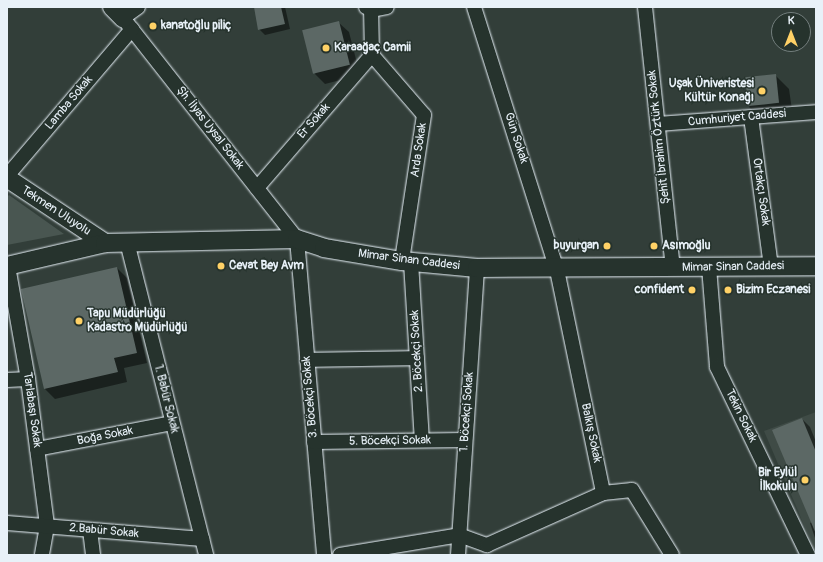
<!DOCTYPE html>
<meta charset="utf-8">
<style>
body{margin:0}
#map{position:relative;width:823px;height:562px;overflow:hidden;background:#323e39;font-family:Pangolin,sans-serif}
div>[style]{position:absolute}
.built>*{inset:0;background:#3f4b46}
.green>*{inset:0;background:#495651}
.shadow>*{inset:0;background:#0007}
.building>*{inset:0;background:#5c6865;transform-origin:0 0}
.roads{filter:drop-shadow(0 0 1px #e8f1f8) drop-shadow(0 0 1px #e8f1f8)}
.minor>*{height:14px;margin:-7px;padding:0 7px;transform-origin:7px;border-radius:7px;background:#26332d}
.tertiary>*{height:18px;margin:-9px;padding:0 9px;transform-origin:9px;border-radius:9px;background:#26332d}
.dots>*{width:11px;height:11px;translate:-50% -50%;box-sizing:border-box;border:2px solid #26332d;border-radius:50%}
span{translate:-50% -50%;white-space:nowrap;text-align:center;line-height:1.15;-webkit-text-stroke:3px #26332d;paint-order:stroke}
.poi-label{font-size:12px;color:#e8f1f8;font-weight:700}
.left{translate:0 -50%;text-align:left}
.right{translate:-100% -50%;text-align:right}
.street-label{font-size:12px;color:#e8f1f8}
.frame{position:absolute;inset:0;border:8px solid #e8f1f8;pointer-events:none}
.north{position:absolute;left:771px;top:12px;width:40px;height:40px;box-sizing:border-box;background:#26332d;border:1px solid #747f7e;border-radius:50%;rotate:0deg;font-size:11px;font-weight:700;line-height:16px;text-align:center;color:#e8f1f8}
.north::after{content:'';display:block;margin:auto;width:14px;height:18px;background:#ffd166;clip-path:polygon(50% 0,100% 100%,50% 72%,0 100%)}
</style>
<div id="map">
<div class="built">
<div style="clip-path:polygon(816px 412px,816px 553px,764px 431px)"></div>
</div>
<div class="green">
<div style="clip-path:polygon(9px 195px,64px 234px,7px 245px,7px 197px)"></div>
</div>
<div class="shadow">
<div style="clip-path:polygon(255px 7px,285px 7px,290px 29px,265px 35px,259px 29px)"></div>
<div style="clip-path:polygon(338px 22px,349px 32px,360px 75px,325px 84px,315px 74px)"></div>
<div style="clip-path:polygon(775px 75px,789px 89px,793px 117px,763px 120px,749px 107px)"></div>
<div style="clip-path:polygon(117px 268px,127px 278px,147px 363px,124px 368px,127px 382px,55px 399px,45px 389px)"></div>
<div style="clip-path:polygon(802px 419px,810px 427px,816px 442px,816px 514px)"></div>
<div style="clip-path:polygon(816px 521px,816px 541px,810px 523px)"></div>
</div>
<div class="building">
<div style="clip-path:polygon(254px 7px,281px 7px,285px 24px,258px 30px)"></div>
<div style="left:339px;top:21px;width:45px;height:38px;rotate:76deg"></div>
<div style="left:776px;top:74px;width:29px;height:31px;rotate:84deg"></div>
<div style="clip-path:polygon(117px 267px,137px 353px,114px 358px,118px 372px,44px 389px,21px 289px)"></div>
<div style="clip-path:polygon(802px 418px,816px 452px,816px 534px,772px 430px)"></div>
</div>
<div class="roads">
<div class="minor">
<div style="left:138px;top:7px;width:19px;rotate:144deg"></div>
<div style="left:123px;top:18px;width:281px;rotate:51.8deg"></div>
<div style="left:297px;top:239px;width:317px;rotate:85.1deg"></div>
<div style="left:366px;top:7px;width:7px;rotate:27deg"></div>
<div style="left:372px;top:10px;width:15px;rotate:-11deg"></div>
<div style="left:371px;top:7px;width:48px;rotate:88.8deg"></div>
<div style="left:372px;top:55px;width:79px;rotate:49.1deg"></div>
<div style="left:424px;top:115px;width:148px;rotate:98.6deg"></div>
<div style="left:474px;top:7px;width:276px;rotate:72.5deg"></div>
<div style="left:557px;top:270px;width:228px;rotate:78.3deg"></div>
<div style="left:603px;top:493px;width:29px;rotate:-6deg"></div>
<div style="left:632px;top:490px;width:76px;rotate:58.4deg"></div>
<div style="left:645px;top:7px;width:262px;rotate:83.9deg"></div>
<div style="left:751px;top:117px;width:150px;rotate:82.4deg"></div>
<div style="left:658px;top:124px;width:158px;rotate:-4.3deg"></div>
<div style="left:7px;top:176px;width:193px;rotate:-49.6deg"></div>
<div style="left:257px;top:188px;width:176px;rotate:-49.2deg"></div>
<div style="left:127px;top:242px;width:323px;rotate:75.8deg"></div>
<div style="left:411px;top:262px;width:178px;rotate:86.5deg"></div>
<div style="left:8px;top:266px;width:115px;rotate:80deg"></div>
<div style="left:28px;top:379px;width:148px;rotate:82.6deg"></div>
<div style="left:47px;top:526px;width:29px;rotate:100deg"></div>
<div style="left:709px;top:267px;width:100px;rotate:85.4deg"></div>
<div style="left:717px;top:367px;width:209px;rotate:64.2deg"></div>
<div style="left:307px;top:360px;width:110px;rotate:-1deg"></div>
<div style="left:7px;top:380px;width:21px;rotate:-3deg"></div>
<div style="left:314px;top:442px;width:151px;rotate:-0.8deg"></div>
<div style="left:37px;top:449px;width:137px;rotate:-10.9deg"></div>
<div style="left:7px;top:523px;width:196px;rotate:4.7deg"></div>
<div style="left:90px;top:530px;width:25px;rotate:83deg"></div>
<div style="left:340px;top:555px;width:121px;rotate:-9.5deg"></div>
<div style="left:459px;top:535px;width:30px;rotate:20deg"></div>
<div style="left:487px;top:545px;width:127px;rotate:-24.1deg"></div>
<div style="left:458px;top:555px;width:288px;rotate:-86.2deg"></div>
</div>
<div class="tertiary">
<div style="left:112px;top:7px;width:16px;rotate:45deg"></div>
<div style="left:7px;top:178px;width:118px;rotate:33.6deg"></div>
<div style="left:7px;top:266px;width:101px;rotate:-13.2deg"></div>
<div style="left:105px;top:243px;width:192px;rotate:-1.2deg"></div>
<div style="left:297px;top:239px;width:28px;rotate:18deg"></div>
<div style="left:324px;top:248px;width:79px;rotate:9.5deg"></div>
<div style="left:402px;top:261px;width:75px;rotate:5.3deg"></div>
<div style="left:477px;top:268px;width:339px;rotate:-0.3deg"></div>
</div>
</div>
<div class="dots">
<div style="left:153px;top:26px;background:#ffd166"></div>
<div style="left:326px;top:48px;background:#ffd166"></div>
<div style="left:762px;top:91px;background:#ffd166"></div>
<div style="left:607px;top:246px;background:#ffd166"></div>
<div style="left:654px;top:246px;background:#ffd166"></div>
<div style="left:221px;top:266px;background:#ffd166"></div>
<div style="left:692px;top:290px;background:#ffd166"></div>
<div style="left:728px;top:290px;background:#ffd166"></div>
<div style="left:79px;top:321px;background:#ffd166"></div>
<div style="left:805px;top:480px;background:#ffd166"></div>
</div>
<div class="poi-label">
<span class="left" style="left:161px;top:26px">kanatoğlu piliç</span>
<span class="left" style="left:334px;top:48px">Karaağaç Camii</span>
<span class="right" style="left:754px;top:91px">Uşak Üniveristesi<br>Kültür Konağı</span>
<span class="right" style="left:599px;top:246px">buyurgan</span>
<span class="left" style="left:662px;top:246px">Asımoğlu</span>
<span class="left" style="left:229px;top:266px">Cevat Bey Avm</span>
<span class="right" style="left:684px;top:290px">confident</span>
<span class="left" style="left:736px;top:290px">Bizim Eczanesi</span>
<span class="left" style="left:87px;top:321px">Tapu Müdürlüğü<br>Kadastro Müdürlüğü</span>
<span class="right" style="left:797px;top:480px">Bir Eylül<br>İlkokulu</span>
</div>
<div class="street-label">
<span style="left:69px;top:103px;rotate:-50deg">Lamba Sokak</span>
<span style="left:737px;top:118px;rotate:-5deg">Cumhuriyet Caddesi</span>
<span style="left:314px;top:121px;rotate:-49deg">Er Sokak</span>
<span style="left:210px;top:128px;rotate:52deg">Şh. İlyas Uysal Sokak</span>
<span style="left:659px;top:137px;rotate:-96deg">Şehit İbrahim Öztürk Sokak</span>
<span style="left:516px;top:138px;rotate:72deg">Gün Sokak</span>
<span style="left:419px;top:150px;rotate:-82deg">Arda Sokak</span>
<span style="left:761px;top:192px;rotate:82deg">Ortakçı Sokak</span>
<span style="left:56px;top:211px;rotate:33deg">Tekmen Uluyolu</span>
<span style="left:409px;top:260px;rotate:7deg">Mimar Sinan Caddesi</span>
<span style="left:733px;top:267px;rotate:-1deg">Mimar Sinan Caddesi</span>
<span style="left:417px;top:351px;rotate:-93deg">2. Böcekçi Sokak</span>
<span style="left:310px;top:397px;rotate:-95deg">3. Böcekçi Sokak</span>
<span style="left:166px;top:399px;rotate:76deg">1. Babür Sokak</span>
<span style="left:32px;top:410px;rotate:82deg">Tarlabaşı Sokak</span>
<span style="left:467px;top:412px;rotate:-86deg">1. Böcekçi Sokak</span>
<span style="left:741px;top:416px;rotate:64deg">Tekin Sokak</span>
<span style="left:591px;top:433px;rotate:78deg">Balkış Sokak</span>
<span style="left:105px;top:436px;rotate:-11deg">Boğa Sokak</span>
<span style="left:390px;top:441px;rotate:-1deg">5. Böcekçi Sokak</span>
<span style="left:104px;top:531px;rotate:5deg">2.Babür Sokak</span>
</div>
<div class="frame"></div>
<div class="north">K</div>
</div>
